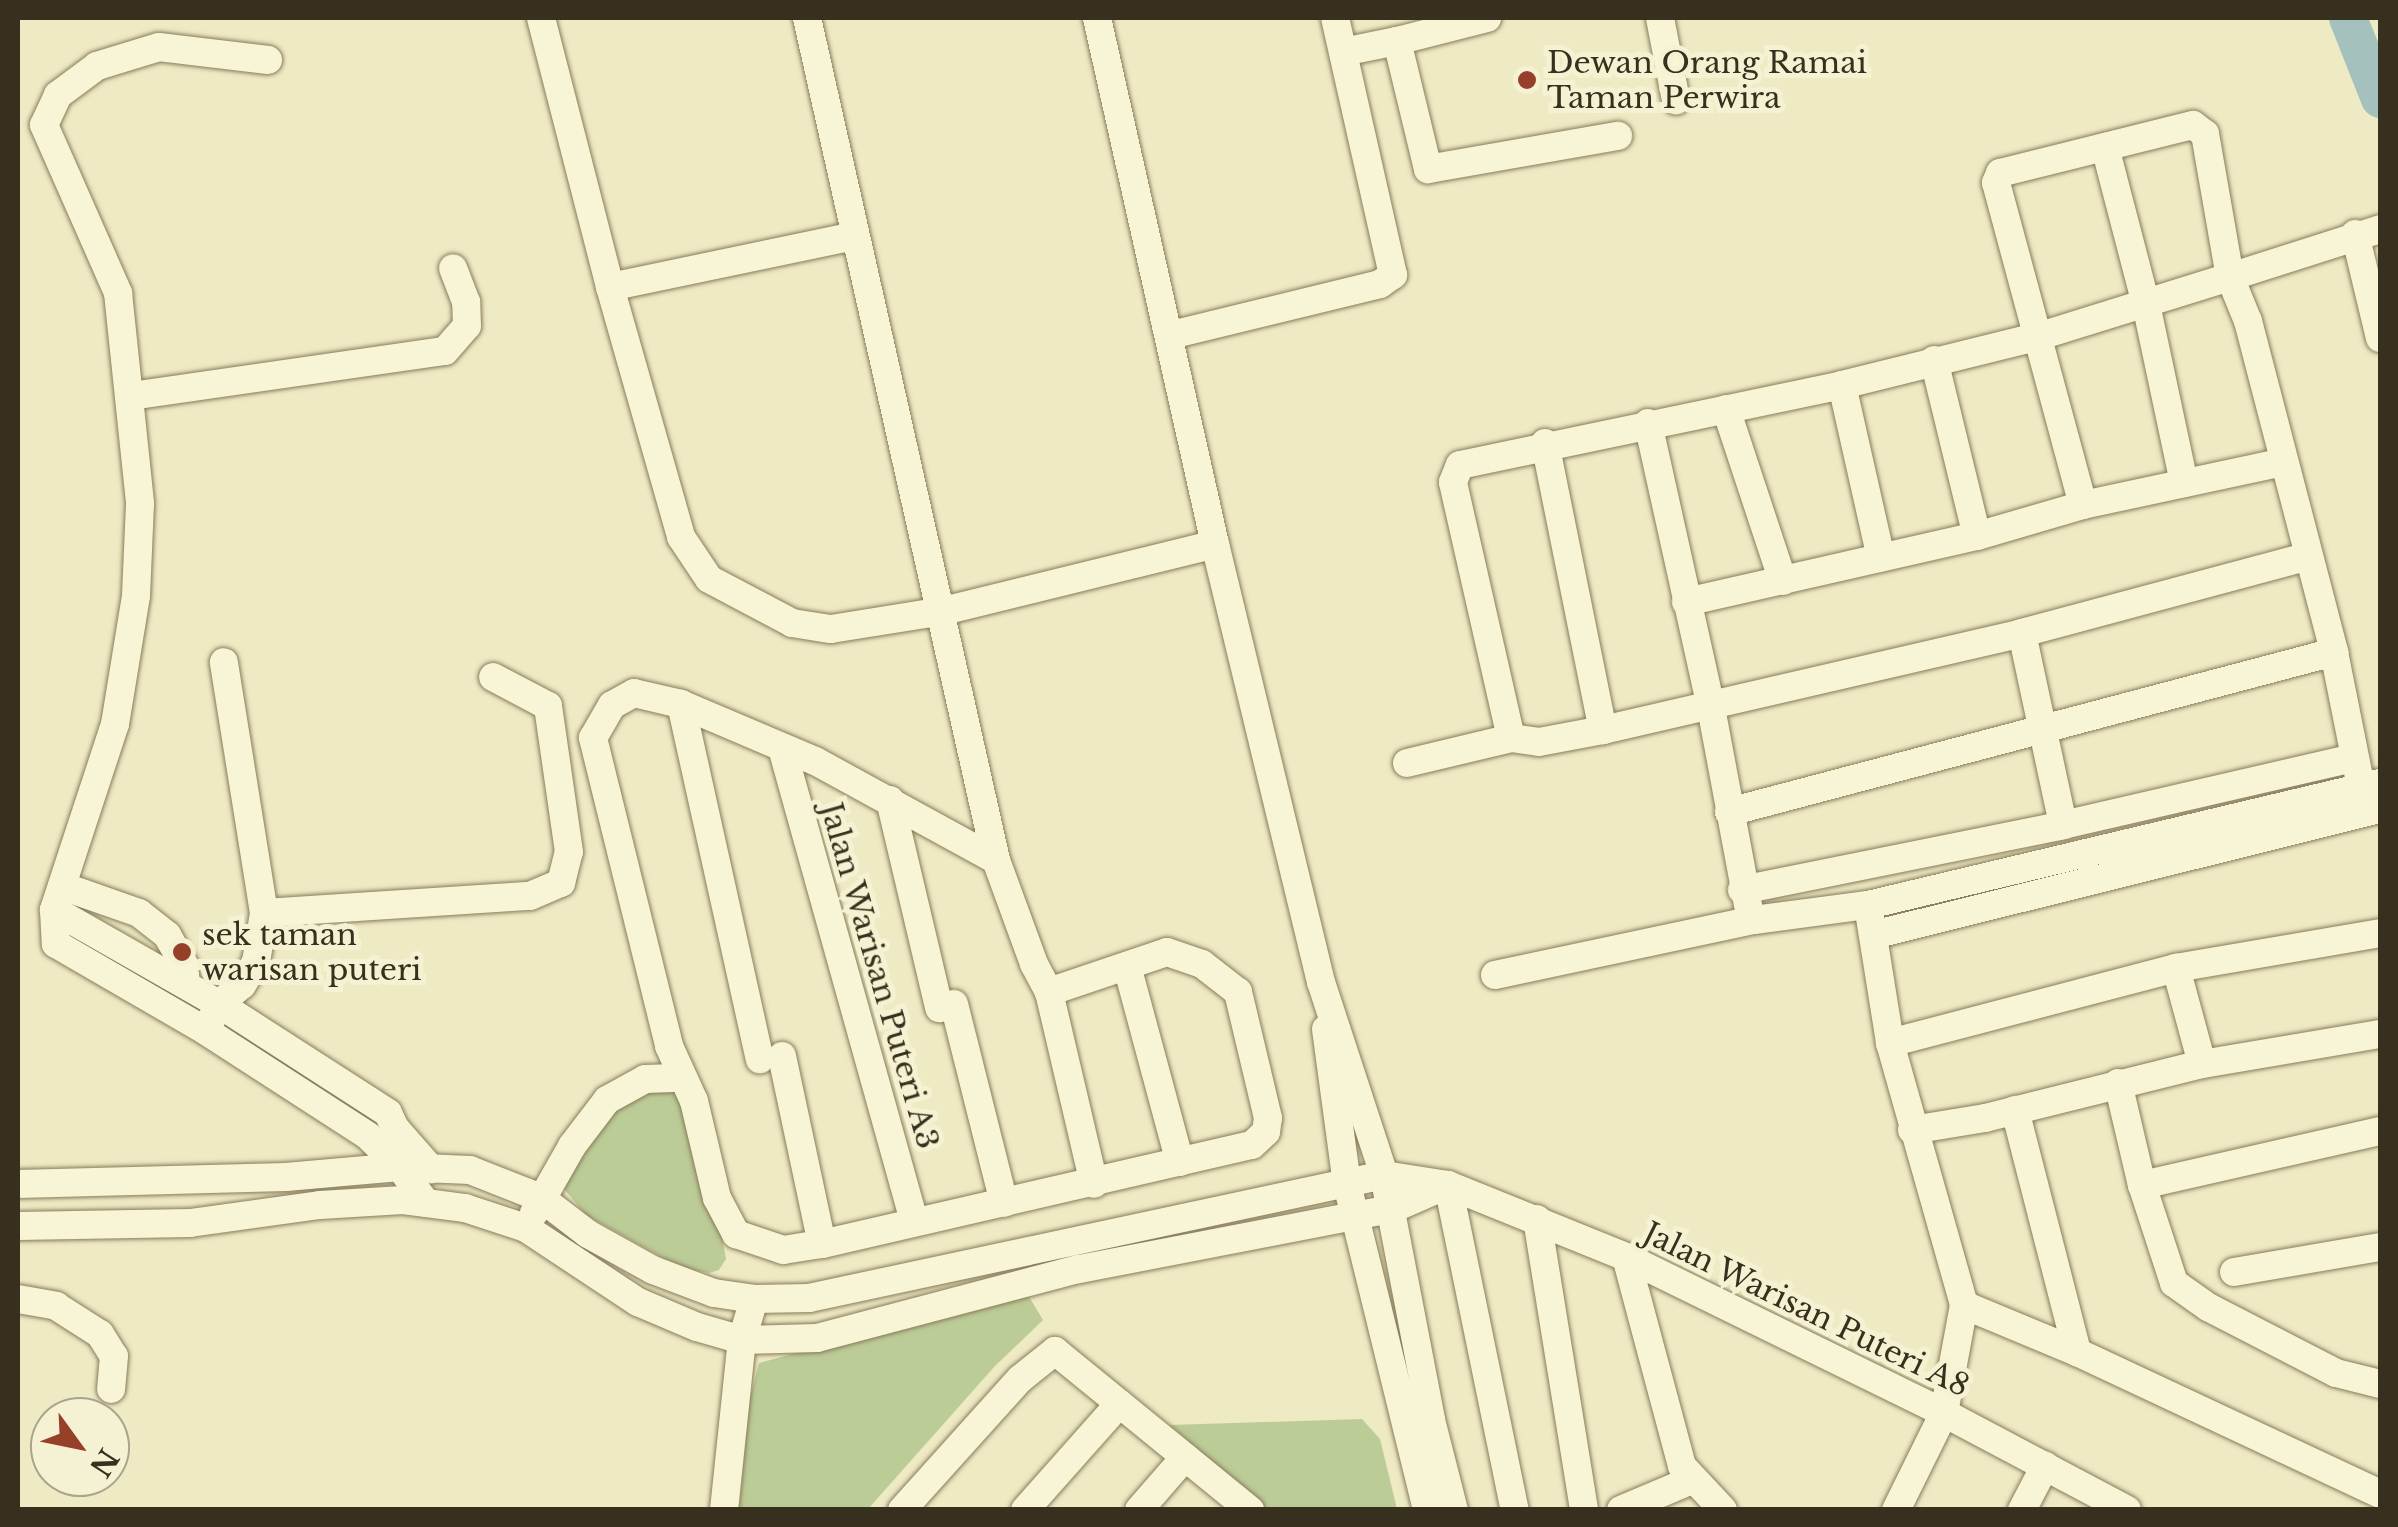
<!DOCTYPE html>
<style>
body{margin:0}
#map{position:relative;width:2398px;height:1527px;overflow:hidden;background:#eeeac3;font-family:"Libre Baskerville",serif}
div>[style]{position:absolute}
.green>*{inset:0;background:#bbcc97}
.river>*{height:38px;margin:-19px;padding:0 19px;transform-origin:19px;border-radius:19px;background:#a5c1be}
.roads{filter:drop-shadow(0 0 2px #887c5a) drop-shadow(0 0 2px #887c5a)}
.minor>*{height:28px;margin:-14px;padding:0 14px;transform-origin:14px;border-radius:14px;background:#f8f5d6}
.dots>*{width:28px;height:28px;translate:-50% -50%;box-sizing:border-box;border:5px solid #f5f2d3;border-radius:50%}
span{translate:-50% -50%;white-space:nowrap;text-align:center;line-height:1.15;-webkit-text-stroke:10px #f5f2d3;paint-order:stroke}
.poi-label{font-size:30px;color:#38301e}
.left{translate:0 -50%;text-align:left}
.street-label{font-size:30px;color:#38301e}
.frame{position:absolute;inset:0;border:20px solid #38301e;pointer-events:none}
.north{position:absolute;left:30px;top:1397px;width:100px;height:100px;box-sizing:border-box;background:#f5f2d3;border:2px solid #a9a48b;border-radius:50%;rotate:123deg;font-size:28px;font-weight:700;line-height:40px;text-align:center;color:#38301e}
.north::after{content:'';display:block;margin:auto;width:35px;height:45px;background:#96402a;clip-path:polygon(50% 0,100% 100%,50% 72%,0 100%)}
</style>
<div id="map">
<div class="green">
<div style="clip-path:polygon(644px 1089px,678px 1092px,722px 1237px,726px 1259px,719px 1270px,709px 1273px,680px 1267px,586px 1215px,564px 1189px,561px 1169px,604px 1110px)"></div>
<div style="clip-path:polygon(1025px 1290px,1043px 1320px,995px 1366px,868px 1509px,739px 1510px,749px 1402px,759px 1363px)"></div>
<div style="clip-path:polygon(1362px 1419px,1380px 1439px,1397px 1509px,1267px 1509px,1170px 1425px)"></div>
</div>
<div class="river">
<div style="left:2348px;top:18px;width:87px;rotate:68.4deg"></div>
</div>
<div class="roads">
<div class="minor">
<div style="left:541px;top:18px;width:278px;rotate:75.6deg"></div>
<div style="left:610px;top:287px;width:260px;rotate:74.1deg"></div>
<div style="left:681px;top:537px;width:50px;rotate:56.3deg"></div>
<div style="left:709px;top:579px;width:94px;rotate:27.9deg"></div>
<div style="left:792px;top:623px;width:39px;rotate:9deg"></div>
<div style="left:831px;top:629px;width:113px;rotate:-9.1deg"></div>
<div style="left:943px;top:611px;width:280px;rotate:-13.8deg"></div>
<div style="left:807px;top:18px;width:863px;rotate:77.35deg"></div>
<div style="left:996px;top:860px;width:111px;rotate:69.9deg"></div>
<div style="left:1034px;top:964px;width:32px;rotate:62deg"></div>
<div style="left:1049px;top:992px;width:197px;rotate:76.8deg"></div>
<div style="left:1097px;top:18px;width:539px;rotate:77.36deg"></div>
<div style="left:1215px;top:544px;width:451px;rotate:76.4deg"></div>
<div style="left:1321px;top:982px;width:203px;rotate:71.9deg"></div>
<div style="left:1384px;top:1175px;width:249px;rotate:79.1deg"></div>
<div style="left:1431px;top:1420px;width:93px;rotate:75.7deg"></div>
<div style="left:1660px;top:18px;width:84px;rotate:79deg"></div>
<div style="left:1397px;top:41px;width:93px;rotate:-14.3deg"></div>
<div style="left:1343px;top:52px;width:55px;rotate:-11.5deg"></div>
<div style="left:1397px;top:41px;width:132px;rotate:76.4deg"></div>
<div style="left:1428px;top:169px;width:193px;rotate:-9.9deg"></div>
<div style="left:268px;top:60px;width:110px;rotate:-173.2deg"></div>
<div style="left:159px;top:47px;width:65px;rotate:163deg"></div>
<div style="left:97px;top:66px;width:49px;rotate:143.4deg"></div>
<div style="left:58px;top:95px;width:33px;rotate:115deg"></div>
<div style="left:44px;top:125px;width:184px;rotate:66.2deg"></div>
<div style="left:118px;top:293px;width:212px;rotate:84deg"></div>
<div style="left:140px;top:504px;width:92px;rotate:92.5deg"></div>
<div style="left:136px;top:596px;width:130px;rotate:99.3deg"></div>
<div style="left:115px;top:724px;width:196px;rotate:108.2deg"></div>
<div style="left:54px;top:910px;width:34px;rotate:87deg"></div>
<div style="left:56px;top:944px;width:173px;rotate:30.1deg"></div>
<div style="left:206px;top:1031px;width:193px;rotate:32.9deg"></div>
<div style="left:368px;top:1136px;width:45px;rotate:44.1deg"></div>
<div style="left:400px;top:1167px;width:44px;rotate:54.2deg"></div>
<div style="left:2105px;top:147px;width:162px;rotate:75.4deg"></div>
<div style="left:2146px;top:304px;width:183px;rotate:78deg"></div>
<div style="left:2355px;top:234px;width:107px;rotate:76.5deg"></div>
<div style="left:610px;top:287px;width:249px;rotate:-11.8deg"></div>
<div style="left:1171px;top:335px;width:215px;rotate:-13.7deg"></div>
<div style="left:1380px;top:284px;width:16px;rotate:-35deg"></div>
<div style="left:1393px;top:275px;width:263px;rotate:-102.7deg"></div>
<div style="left:1934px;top:360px;width:181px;rotate:76.3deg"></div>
<div style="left:1842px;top:385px;width:177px;rotate:77.3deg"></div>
<div style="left:131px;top:396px;width:317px;rotate:-8.2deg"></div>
<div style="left:445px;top:351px;width:33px;rotate:-49deg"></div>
<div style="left:467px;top:326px;width:24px;rotate:-92deg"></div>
<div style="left:466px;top:302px;width:36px;rotate:-111deg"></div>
<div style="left:1726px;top:409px;width:181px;rotate:71.7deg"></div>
<div style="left:1648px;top:423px;width:286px;rotate:77.5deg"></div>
<div style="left:1710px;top:702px;width:208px;rotate:79.4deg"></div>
<div style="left:1545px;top:443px;width:293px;rotate:78.6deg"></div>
<div style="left:2083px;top:505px;width:205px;rotate:-12.1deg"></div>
<div style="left:1686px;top:602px;width:298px;rotate:-12.8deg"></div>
<div style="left:1977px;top:536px;width:110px;rotate:-16.3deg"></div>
<div style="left:2083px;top:505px;width:334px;rotate:-105.1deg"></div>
<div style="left:1996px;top:183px;width:11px;rotate:-68deg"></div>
<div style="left:2000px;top:173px;width:199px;rotate:-14deg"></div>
<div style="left:2193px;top:125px;width:15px;rotate:37deg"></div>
<div style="left:2205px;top:134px;width:145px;rotate:80.1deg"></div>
<div style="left:2230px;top:277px;width:157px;rotate:-17.7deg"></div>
<div style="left:2022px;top:633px;width:196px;rotate:77.9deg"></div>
<div style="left:681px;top:704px;width:364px;rotate:77.5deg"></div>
<div style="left:1511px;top:738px;width:262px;rotate:-102.8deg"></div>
<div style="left:1453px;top:482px;width:18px;rotate:-68deg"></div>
<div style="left:1460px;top:465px;width:390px;rotate:-11.8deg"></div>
<div style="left:1842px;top:385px;width:204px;rotate:-13.9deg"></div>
<div style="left:2040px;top:336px;width:199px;rotate:-17.3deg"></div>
<div style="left:2230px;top:277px;width:48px;rotate:67.8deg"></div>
<div style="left:2248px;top:321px;width:342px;rotate:75.4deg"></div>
<div style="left:2334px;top:652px;width:138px;rotate:78.7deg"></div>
<div style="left:782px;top:748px;width:492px;rotate:74.4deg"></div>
<div style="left:1407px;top:763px;width:107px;rotate:-13.5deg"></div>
<div style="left:1511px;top:738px;width:28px;rotate:8deg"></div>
<div style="left:1539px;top:742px;width:65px;rotate:-10.6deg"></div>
<div style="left:1603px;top:730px;width:430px;rotate:-13deg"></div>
<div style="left:2022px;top:633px;width:294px;rotate:-15deg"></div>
<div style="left:890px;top:800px;width:214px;rotate:76.7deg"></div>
<div style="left:1729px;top:812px;width:626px;rotate:-14.81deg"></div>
<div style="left:996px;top:860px;width:206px;rotate:-151.3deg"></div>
<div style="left:815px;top:761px;width:146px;rotate:-157deg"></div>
<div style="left:681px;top:704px;width:48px;rotate:-166.8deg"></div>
<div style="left:634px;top:693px;width:25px;rotate:151deg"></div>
<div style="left:612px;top:705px;width:38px;rotate:120deg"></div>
<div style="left:593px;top:738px;width:317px;rotate:76.1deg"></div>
<div style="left:669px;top:1046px;width:60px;rotate:65.6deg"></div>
<div style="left:694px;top:1101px;width:100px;rotate:76.7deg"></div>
<div style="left:717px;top:1198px;width:41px;rotate:62.2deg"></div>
<div style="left:736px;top:1234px;width:50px;rotate:18.8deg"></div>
<div style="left:783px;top:1250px;width:39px;rotate:-9deg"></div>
<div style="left:822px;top:1244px;width:441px;rotate:-13deg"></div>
<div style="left:1252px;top:1145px;width:19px;rotate:-43deg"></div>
<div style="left:1266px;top:1132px;width:14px;rotate:-82deg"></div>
<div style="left:1268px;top:1118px;width:130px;rotate:-103.4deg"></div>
<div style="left:1238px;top:992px;width:46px;rotate:-142.1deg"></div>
<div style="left:1202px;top:964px;width:37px;rotate:-161deg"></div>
<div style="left:1167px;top:952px;width:125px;rotate:161.3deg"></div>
<div style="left:62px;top:886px;width:82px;rotate:19.3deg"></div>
<div style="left:139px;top:913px;width:36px;rotate:38deg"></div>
<div style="left:167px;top:935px;width:34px;rotate:60deg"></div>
<div style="left:184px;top:965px;width:19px;rotate:84deg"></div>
<div style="left:1742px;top:890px;width:328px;rotate:-11.4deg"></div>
<div style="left:2063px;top:825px;width:299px;rotate:-13deg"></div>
<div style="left:1868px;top:905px;width:140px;rotate:80.9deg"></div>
<div style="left:1890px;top:1043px;width:272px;rotate:74.2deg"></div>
<div style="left:1964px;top:1305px;width:110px;rotate:100.5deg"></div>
<div style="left:1944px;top:1413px;width:108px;rotate:116.3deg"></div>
<div style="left:54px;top:910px;width:190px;rotate:29.7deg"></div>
<div style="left:219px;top:1004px;width:201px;rotate:32.8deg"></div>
<div style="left:388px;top:1113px;width:17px;rotate:65deg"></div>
<div style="left:395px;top:1128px;width:55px;rotate:48.7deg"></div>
<div style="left:264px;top:913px;width:267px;rotate:-3.7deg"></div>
<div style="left:530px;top:896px;width:34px;rotate:-23deg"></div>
<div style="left:561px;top:883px;width:32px;rotate:-76deg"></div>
<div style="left:569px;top:852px;width:148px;rotate:-98.2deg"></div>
<div style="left:548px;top:706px;width:62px;rotate:-152.2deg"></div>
<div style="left:1873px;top:935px;width:522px;rotate:-13.96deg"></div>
<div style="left:1127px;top:966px;width:203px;rotate:74.9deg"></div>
<div style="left:2176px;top:968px;width:99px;rotate:74.8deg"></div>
<div style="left:1495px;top:975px;width:265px;rotate:-12deg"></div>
<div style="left:1754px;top:920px;width:115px;rotate:-7.5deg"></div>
<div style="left:1868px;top:905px;width:526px;rotate:-13.4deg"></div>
<div style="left:954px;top:1004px;width:205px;rotate:75.9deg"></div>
<div style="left:211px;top:1020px;width:18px;rotate:-63deg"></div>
<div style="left:219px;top:1004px;width:30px;rotate:-40deg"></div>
<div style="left:242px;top:985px;width:27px;rotate:-59deg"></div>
<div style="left:256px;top:962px;width:50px;rotate:-80.7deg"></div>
<div style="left:264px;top:913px;width:254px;rotate:-99.1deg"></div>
<div style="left:1326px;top:1029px;width:156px;rotate:82.3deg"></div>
<div style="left:1347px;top:1184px;width:336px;rotate:76.2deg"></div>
<div style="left:1890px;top:1043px;width:296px;rotate:-14.7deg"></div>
<div style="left:2176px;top:968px;width:207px;rotate:-9.7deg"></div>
<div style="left:782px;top:1056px;width:192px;rotate:78deg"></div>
<div style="left:2118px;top:1083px;width:105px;rotate:76.8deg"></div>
<div style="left:2142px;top:1185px;width:103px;rotate:71.9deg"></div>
<div style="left:2174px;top:1283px;width:42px;rotate:35.2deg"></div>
<div style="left:2208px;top:1307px;width:144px;rotate:27.3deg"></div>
<div style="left:2336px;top:1373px;width:45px;rotate:14deg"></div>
<div style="left:2015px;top:1110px;width:250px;rotate:75.6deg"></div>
<div style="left:1912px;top:1130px;width:74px;rotate:-9.3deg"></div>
<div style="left:1985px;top:1118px;width:224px;rotate:-14deg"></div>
<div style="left:2202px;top:1064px;width:181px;rotate:-9.6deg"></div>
<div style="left:18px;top:1184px;width:268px;rotate:-1.5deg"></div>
<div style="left:286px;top:1177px;width:114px;rotate:-5deg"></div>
<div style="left:400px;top:1167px;width:70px;rotate:2.5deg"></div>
<div style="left:470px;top:1170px;width:76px;rotate:21.5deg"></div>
<div style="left:541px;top:1198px;width:59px;rotate:37.5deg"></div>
<div style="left:588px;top:1234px;width:74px;rotate:29deg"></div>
<div style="left:653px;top:1270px;width:65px;rotate:20.7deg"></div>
<div style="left:714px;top:1293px;width:40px;rotate:8.5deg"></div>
<div style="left:754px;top:1299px;width:55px;rotate:-1deg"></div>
<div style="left:809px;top:1298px;width:588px;rotate:-12.07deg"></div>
<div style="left:1384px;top:1175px;width:65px;rotate:8.9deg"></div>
<div style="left:1448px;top:1185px;width:192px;rotate:22deg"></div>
<div style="left:1626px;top:1257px;width:354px;rotate:26.1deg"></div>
<div style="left:1944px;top:1413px;width:207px;rotate:27.9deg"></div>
<div style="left:1448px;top:1185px;width:332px;rotate:78.4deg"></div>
<div style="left:2142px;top:1185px;width:244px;rotate:-12.8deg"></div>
<div style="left:534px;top:1213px;width:77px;rotate:-60.4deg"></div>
<div style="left:572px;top:1146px;width:58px;rotate:-52.7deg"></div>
<div style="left:607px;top:1100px;width:43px;rotate:-28.9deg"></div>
<div style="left:645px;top:1079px;width:36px;rotate:-2deg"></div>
<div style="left:1537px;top:1219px;width:295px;rotate:80.8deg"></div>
<div style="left:18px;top:1226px;width:172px;rotate:-1deg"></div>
<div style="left:190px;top:1223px;width:131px;rotate:-7.9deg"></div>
<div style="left:320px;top:1205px;width:83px;rotate:-3.4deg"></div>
<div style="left:403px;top:1200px;width:63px;rotate:7.4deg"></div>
<div style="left:465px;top:1208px;width:64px;rotate:18.2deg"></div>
<div style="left:526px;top:1228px;width:134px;rotate:33.5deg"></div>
<div style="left:638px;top:1302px;width:64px;rotate:23deg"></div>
<div style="left:697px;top:1327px;width:47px;rotate:16.1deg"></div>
<div style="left:742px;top:1340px;width:75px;rotate:-1.5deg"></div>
<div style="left:817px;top:1338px;width:271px;rotate:-14.8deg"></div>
<div style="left:1079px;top:1269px;width:319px;rotate:-10.9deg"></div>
<div style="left:1392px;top:1209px;width:60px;rotate:-23.6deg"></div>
<div style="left:1626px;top:1257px;width:216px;rotate:75deg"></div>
<div style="left:1682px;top:1466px;width:60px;rotate:47deg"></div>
<div style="left:2234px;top:1272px;width:148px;rotate:-9.7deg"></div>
<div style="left:18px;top:1299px;width:39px;rotate:10deg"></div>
<div style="left:56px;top:1306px;width:52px;rotate:32.5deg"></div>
<div style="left:100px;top:1334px;width:26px;rotate:58deg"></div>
<div style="left:114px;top:1356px;width:33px;rotate:95deg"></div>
<div style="left:1964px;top:1305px;width:122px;rotate:22.6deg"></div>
<div style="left:2077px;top:1352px;width:335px;rotate:25.1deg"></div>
<div style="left:724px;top:1510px;width:171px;rotate:-84deg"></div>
<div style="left:742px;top:1340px;width:43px;rotate:-73.7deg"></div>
<div style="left:902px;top:1510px;width:176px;rotate:-48deg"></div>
<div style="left:1020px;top:1379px;width:45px;rotate:-38.7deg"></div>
<div style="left:1055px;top:1351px;width:252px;rotate:39.2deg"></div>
<div style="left:1025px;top:1510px;width:142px;rotate:-48.4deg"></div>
<div style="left:1139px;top:1510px;width:70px;rotate:-49deg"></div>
<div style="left:1621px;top:1510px;width:79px;rotate:-23deg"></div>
<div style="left:2022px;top:1510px;width:50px;rotate:-62.4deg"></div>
</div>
</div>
<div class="dots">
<div style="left:1527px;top:80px;background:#96402a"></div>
<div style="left:182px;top:952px;background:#96402a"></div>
</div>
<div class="poi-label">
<span class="left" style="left:1547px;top:80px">Dewan Orang Ramai<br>Taman Perwira</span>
<span class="left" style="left:202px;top:952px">sek taman<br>warisan puteri</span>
</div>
<div class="street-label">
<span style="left:879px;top:976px;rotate:74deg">Jalan Warisan Puteri A3</span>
<span style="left:1806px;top:1310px;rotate:26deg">Jalan Warisan Puteri A8</span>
</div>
<div class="frame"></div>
<div class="north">N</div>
</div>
